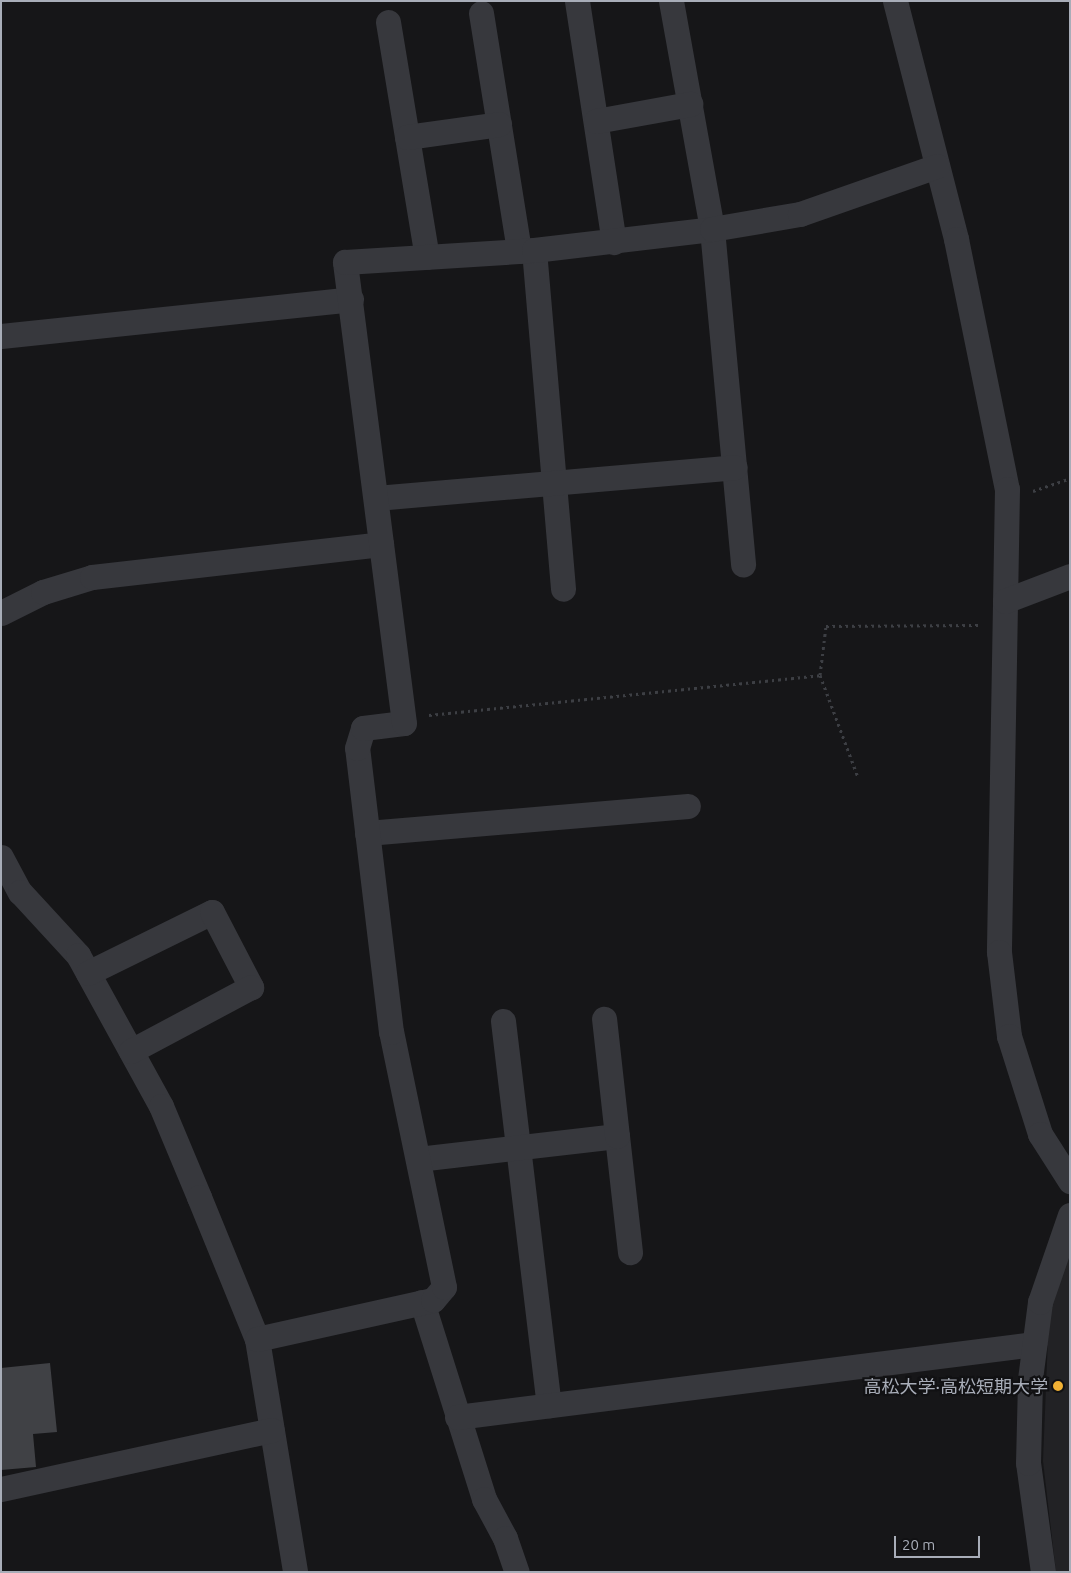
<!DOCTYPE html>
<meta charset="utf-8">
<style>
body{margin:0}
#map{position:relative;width:1071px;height:1573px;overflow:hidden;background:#161618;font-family:Ubuntu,"Noto Sans JP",sans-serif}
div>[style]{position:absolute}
.built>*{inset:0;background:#222225}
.building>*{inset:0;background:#404145}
.path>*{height:3px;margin-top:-1.5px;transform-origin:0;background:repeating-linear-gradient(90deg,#3d3f44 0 2.5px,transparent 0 6.5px)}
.minor>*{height:25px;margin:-12.5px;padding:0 12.5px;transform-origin:12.5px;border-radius:12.5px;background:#37383d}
.dots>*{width:14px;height:14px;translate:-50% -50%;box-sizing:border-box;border:2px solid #111113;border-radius:50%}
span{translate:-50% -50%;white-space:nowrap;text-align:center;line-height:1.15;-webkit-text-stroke:4.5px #111113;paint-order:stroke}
.poi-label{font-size:18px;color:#a8adb8}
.right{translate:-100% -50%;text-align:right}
.frame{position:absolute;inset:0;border:2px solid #a8adb8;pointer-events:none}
.scale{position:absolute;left:894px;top:1536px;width:86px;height:22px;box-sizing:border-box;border:2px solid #a8adb8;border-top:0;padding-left:6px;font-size:15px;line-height:18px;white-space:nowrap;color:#a8adb8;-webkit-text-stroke:4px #111113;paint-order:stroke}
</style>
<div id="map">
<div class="built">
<div style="clip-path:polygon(1070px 1253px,1070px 1572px,1056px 1572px,1043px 1461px,1049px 1312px)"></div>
</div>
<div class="building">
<div style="clip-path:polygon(50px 1363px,57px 1432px,33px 1434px,36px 1467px,1px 1470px,1px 1368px)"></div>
</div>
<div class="path">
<div style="left:1033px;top:491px;width:39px;rotate:-19deg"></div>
<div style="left:820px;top:675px;width:49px;rotate:-83deg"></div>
<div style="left:826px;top:626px;width:152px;rotate:-0.4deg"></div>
<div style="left:429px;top:715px;width:393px;rotate:-5.8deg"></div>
<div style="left:820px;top:675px;width:109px;rotate:69.6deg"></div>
</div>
<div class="minor">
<div style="left:577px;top:1px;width:244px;rotate:81.3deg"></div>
<div style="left:671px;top:1px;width:232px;rotate:79.8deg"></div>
<div style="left:712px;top:229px;width:337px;rotate:84.7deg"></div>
<div style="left:895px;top:1px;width:246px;rotate:75.6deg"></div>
<div style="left:956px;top:239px;width:255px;rotate:78.5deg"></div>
<div style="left:1007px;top:489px;width:463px;rotate:91deg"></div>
<div style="left:999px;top:952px;width:85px;rotate:83.2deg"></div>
<div style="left:1009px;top:1036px;width:103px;rotate:72.4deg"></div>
<div style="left:1040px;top:1134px;width:56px;rotate:57.4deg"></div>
<div style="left:481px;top:13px;width:241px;rotate:80.9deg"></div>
<div style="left:388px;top:22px;width:238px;rotate:80.6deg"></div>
<div style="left:596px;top:121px;width:96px;rotate:-10.3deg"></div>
<div style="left:407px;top:137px;width:93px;rotate:-8deg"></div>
<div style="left:534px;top:250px;width:340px;rotate:85.1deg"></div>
<div style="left:1px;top:336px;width:352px;rotate:-6deg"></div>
<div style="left:376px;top:498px;width:360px;rotate:-4.9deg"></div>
<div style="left:1005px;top:601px;width:70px;rotate:-21deg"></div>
<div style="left:1px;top:613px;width:47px;rotate:-26.6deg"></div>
<div style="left:43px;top:592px;width:51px;rotate:-17deg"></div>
<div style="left:92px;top:577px;width:291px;rotate:-6.5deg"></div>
<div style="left:367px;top:833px;width:322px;rotate:-4.8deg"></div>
<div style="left:1px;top:857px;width:40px;rotate:62deg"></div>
<div style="left:20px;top:892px;width:86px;rotate:47.4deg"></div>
<div style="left:78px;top:955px;width:172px;rotate:61.2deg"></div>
<div style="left:161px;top:1106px;width:99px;rotate:67.3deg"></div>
<div style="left:199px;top:1197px;width:153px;rotate:67.8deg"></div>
<div style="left:257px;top:1339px;width:236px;rotate:80.7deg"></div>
<div style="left:88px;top:973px;width:138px;rotate:-26.2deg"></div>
<div style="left:212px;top:912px;width:85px;rotate:62.5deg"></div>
<div style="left:251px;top:987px;width:136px;rotate:151.9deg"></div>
<div style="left:503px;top:1021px;width:387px;rotate:83.2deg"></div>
<div style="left:617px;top:1136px;width:117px;rotate:83.6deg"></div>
<div style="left:418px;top:1159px;width:200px;rotate:-6.6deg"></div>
<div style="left:617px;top:1136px;width:118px;rotate:-96.3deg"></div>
<div style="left:422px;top:1302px;width:207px;rotate:72.5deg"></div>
<div style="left:484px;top:1499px;width:44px;rotate:61.7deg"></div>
<div style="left:505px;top:1538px;width:36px;rotate:71deg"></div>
<div style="left:257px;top:1339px;width:180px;rotate:-12.5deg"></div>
<div style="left:433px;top:1300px;width:17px;rotate:-50deg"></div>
<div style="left:444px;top:1287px;width:260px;rotate:-101.7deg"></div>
<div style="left:391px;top:1032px;width:286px;rotate:-96.8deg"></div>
<div style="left:357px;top:748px;width:21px;rotate:-73deg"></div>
<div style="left:363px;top:728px;width:41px;rotate:-7deg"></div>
<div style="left:404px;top:723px;width:465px;rotate:-97.3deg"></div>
<div style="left:345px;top:262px;width:189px;rotate:-3.6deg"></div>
<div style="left:534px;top:250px;width:179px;rotate:-6.7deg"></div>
<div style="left:712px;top:229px;width:89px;rotate:-9.7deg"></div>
<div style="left:800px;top:214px;width:145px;rotate:-19.3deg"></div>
<div style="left:457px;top:1417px;width:582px;rotate:-7.21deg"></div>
<div style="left:1px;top:1489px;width:277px;rotate:-12.3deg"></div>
<div style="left:1043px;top:1572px;width:110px;rotate:-97.8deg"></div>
<div style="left:1028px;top:1463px;width:84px;rotate:-88.6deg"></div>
<div style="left:1030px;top:1379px;width:78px;rotate:-82.6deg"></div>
<div style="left:1040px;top:1302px;width:92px;rotate:-71deg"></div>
</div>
<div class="dots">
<div style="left:1058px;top:1386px;background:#f2b134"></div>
</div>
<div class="poi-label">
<span class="right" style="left:1048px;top:1386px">高松大学·高松短期大学</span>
</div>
<div class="frame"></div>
<div class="scale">20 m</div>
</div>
